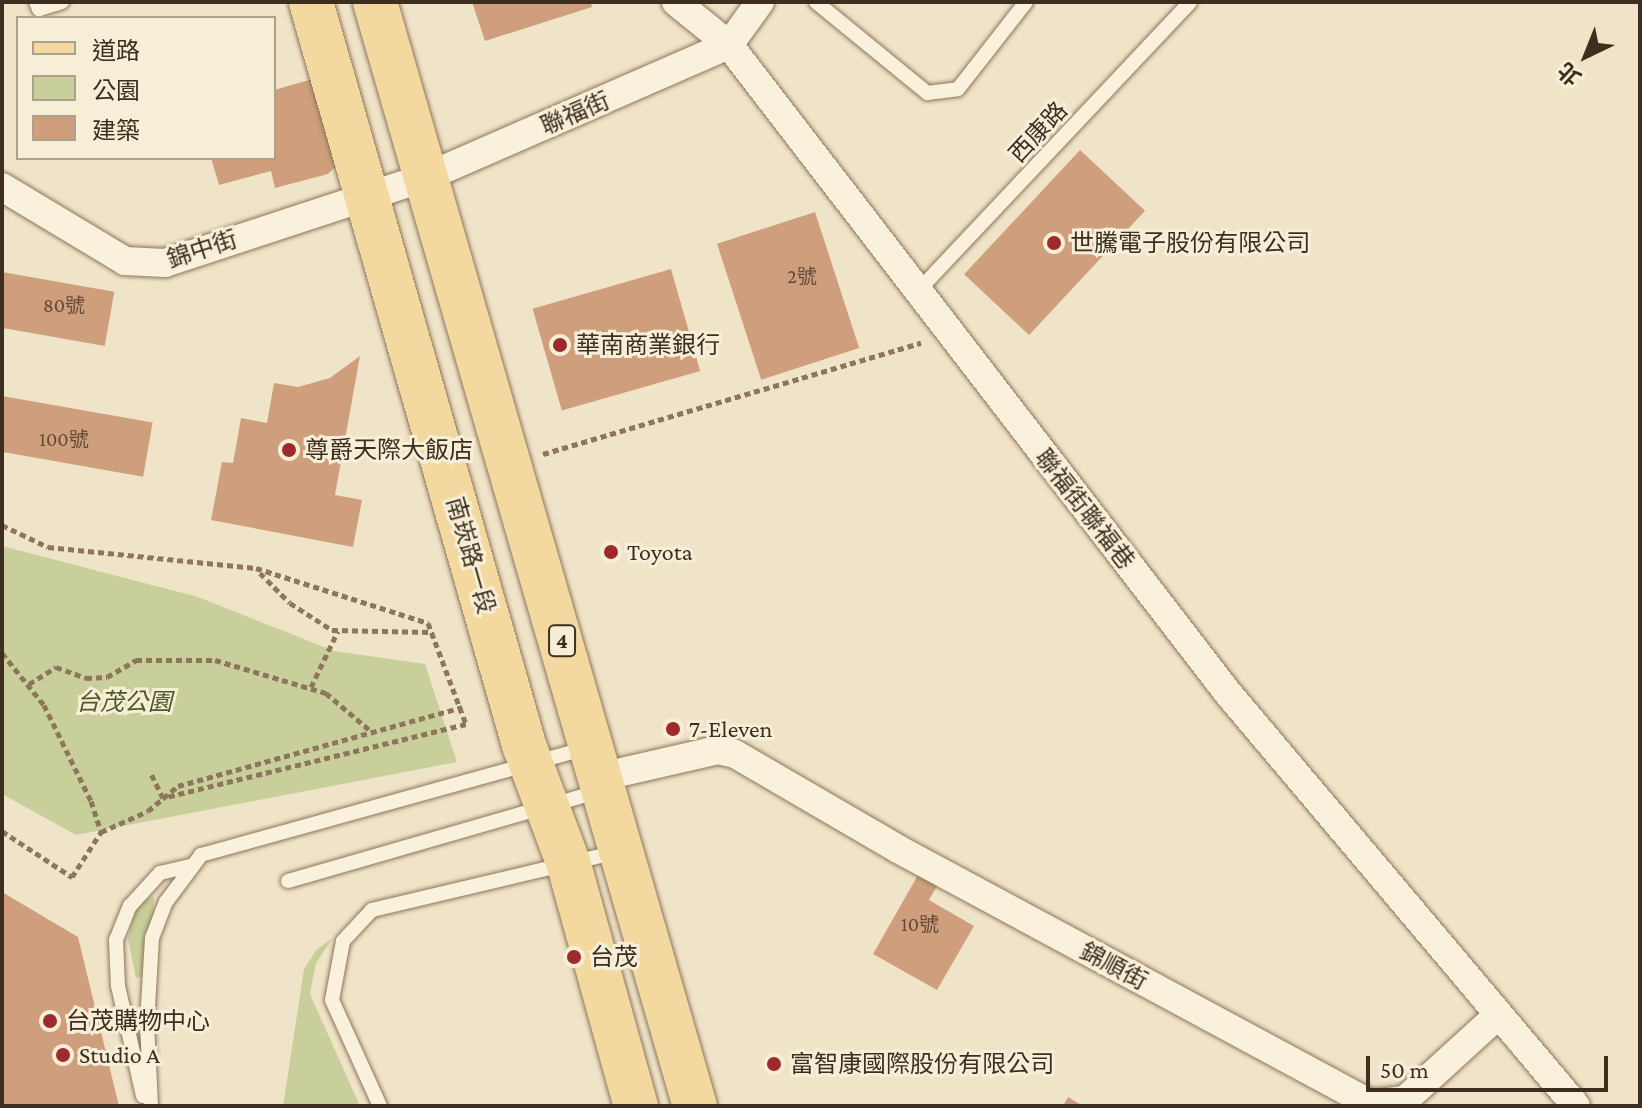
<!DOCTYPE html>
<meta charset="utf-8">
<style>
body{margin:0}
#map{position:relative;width:1642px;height:1108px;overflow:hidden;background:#f0e4c8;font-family:"Crimson Pro","Noto Sans TC",serif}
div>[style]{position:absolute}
.green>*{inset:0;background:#c9cf9b}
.building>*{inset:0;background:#cf9f7d;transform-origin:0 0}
.path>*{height:5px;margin-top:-2.5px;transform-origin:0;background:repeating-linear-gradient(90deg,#8d765c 0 6px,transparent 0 10px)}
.roads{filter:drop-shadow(0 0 2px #8d765c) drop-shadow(0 0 2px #8d765c)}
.lane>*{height:14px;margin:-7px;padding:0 7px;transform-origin:7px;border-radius:7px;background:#faf1dc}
.street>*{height:28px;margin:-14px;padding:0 14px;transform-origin:14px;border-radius:14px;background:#faf1dc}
.primary>*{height:44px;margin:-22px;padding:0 22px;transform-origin:22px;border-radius:22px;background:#f3d9a0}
.dots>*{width:22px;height:22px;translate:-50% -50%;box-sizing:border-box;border:4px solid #f7eed8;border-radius:50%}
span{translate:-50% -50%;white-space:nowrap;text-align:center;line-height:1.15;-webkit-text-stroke:6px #f7eed8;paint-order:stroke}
.number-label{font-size:20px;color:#624a37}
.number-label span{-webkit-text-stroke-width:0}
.shield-label span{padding:2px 6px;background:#f7eed8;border:2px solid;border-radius:6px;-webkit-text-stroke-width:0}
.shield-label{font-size:22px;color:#3d2e20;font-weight:700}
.street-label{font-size:24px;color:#3d2e20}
.poi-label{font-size:24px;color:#3d2e20}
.left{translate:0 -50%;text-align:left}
.park-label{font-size:24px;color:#4d5a26;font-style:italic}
.frame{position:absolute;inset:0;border:4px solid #3d2e20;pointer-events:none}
.legend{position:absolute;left:16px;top:16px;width:260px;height:144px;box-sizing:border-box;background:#f7eed8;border:2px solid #ada18e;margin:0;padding:10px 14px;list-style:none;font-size:24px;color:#3d2e20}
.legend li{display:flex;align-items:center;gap:16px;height:40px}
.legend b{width:40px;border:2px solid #ada18e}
.north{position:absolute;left:1546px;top:16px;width:80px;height:80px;-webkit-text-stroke:6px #f7eed8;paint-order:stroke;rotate:223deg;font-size:22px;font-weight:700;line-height:32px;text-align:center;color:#3d2e20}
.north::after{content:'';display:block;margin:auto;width:28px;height:36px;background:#3d2e20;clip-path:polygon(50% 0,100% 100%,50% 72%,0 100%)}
.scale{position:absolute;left:1366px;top:1056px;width:242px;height:36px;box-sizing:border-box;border:4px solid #3d2e20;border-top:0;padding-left:10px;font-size:24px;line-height:28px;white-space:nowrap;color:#3d2e20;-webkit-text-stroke:6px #f7eed8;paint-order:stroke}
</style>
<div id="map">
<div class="green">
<div style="clip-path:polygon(2px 546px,198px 597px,334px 651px,425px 664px,457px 762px,76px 835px,2px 794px)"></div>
<div style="clip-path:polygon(154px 896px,153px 920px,141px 977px,136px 978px,128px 939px,136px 906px)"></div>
<div style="clip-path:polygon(333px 938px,316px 963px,310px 994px,360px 1106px,283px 1106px,304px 969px,317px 949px)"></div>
</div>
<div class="building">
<div style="clip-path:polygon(472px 2px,591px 2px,592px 7px,485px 41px)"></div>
<div style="clip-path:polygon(313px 79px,336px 166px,328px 174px,275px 188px,271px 171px,219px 185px,211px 158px,274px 158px,274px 90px)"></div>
<div style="left:1080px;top:150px;width:89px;height:170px;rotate:43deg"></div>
<div style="left:815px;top:212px;width:143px;height:103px;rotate:72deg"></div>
<div style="left:671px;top:269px;width:106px;height:144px;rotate:74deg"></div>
<div style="left:2px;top:272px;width:114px;height:55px;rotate:10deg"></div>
<div style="clip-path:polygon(360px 356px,335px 495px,362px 500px,353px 547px,211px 520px,222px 462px,233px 463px,241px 418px,267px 423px,274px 383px,298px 387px,330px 378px)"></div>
<div style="left:2px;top:396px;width:153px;height:55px;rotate:10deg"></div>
<div style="clip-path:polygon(918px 875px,937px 886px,929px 900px,974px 926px,937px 990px,873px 954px)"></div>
<div style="clip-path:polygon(2px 892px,78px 937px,119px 1106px,2px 1106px)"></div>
<div style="clip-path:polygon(1068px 1097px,1083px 1106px,1063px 1106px)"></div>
</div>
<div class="path">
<div style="left:543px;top:454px;width:394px;rotate:-16.4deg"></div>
<div style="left:2px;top:525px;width:51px;rotate:25.6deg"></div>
<div style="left:48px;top:547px;width:209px;rotate:5.8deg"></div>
<div style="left:256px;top:568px;width:181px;rotate:17.7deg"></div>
<div style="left:428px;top:623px;width:108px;rotate:69.4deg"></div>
<div style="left:466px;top:724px;width:312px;rotate:166.3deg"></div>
<div style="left:163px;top:798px;width:30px;rotate:-116deg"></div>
<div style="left:260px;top:573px;width:42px;rotate:45deg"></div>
<div style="left:290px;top:603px;width:50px;rotate:32.7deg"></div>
<div style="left:332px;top:630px;width:98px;rotate:1.2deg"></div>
<div style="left:2px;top:653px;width:67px;rotate:51.1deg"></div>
<div style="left:44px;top:705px;width:107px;rotate:63.9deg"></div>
<div style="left:91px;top:801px;width:33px;rotate:72deg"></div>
<div style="left:101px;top:832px;width:51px;rotate:-24.1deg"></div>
<div style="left:148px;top:811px;width:39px;rotate:-40deg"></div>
<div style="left:178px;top:786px;width:295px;rotate:-15.5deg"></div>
<div style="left:29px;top:684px;width:32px;rotate:-32deg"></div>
<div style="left:56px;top:667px;width:32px;rotate:20deg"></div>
<div style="left:86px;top:678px;width:21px;rotate:-3deg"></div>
<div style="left:107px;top:677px;width:34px;rotate:-30deg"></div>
<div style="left:136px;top:660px;width:79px"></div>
<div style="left:215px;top:660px;width:116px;rotate:16.6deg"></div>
<div style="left:326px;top:693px;width:60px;rotate:40.3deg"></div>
<div style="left:311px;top:687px;width:62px;rotate:-64.3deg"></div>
<div style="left:2px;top:831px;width:84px;rotate:33.3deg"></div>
<div style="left:72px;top:877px;width:54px;rotate:-57.2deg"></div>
</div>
<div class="roads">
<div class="lane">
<div style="left:36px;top:2px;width:8px;rotate:67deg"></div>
<div style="left:39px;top:9px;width:24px;rotate:-17deg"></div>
<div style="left:816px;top:2px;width:144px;rotate:39.3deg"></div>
<div style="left:927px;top:93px;width:31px;rotate:-7deg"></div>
<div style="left:958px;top:89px;width:110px;rotate:-52deg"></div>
<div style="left:917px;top:292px;width:398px;rotate:-46.7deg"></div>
<div style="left:288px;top:881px;width:325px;rotate:-16.1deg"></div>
<div style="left:143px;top:1096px;width:113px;rotate:-102.8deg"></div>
<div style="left:118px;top:986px;width:46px;rotate:-92.5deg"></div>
<div style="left:116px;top:940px;width:37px;rotate:-68deg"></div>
<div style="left:130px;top:906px;width:45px;rotate:-47.7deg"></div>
<div style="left:160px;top:873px;width:31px;rotate:-13deg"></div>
<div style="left:151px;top:1106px;width:82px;rotate:-92.8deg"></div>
<div style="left:147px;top:1024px;width:86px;rotate:-86.7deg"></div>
<div style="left:152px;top:938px;width:39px;rotate:-69deg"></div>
<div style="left:166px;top:902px;width:59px;rotate:-53.3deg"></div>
<div style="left:201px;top:855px;width:401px;rotate:-15.5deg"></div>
<div style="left:380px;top:1106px;width:116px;rotate:-114.4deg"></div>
<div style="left:332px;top:1000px;width:60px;rotate:-79.4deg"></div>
<div style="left:343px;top:941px;width:42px;rotate:-46.9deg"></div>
<div style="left:372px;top:910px;width:252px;rotate:-13.3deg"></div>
</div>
<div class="street">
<div style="left:676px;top:2px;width:68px;rotate:39.1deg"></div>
<div style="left:729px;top:45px;width:816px;rotate:52.41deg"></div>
<div style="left:1227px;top:692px;width:541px;rotate:49.87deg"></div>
<div style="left:2px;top:187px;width:144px;rotate:31deg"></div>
<div style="left:125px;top:261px;width:40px;rotate:2.9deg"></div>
<div style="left:165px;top:263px;width:273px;rotate:-18.2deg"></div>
<div style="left:424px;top:178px;width:333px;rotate:-23.6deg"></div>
<div style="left:729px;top:45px;width:53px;rotate:-54.2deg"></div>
<div style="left:600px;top:777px;width:121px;rotate:-12.9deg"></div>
<div style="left:718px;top:750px;width:17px;rotate:13deg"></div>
<div style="left:735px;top:754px;width:189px;rotate:30.2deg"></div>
<div style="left:898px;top:849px;width:537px;rotate:28.33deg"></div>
<div style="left:1371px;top:1104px;width:34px;rotate:-7deg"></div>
<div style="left:1405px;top:1100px;width:125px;rotate:-42.4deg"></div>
</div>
<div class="primary">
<div style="left:311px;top:2px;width:773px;rotate:74deg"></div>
<div style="left:524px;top:745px;width:128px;rotate:69.4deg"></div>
<div style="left:569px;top:865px;width:250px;rotate:74.5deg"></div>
<div style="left:375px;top:2px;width:1149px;rotate:73.84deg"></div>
</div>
</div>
<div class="dots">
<div style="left:1054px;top:243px;background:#9e2a2b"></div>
<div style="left:560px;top:345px;background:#9e2a2b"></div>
<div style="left:289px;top:450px;background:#9e2a2b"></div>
<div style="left:611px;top:552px;background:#9e2a2b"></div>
<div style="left:673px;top:729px;background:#9e2a2b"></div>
<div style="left:574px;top:957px;background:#9e2a2b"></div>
<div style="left:50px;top:1021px;background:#9e2a2b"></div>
<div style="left:63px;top:1055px;background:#9e2a2b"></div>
<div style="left:774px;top:1064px;background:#9e2a2b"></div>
</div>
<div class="number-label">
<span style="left:802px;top:276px">2號</span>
<span style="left:64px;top:305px">80號</span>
<span style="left:64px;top:439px">100號</span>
<span style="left:920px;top:924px">10號</span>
</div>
<div class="shield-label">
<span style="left:562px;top:641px">4</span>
</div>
<div class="street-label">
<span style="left:575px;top:113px;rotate:-23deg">聯福街</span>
<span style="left:1038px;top:132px;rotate:-47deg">西康路</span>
<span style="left:202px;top:249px;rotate:-18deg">錦中街</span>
<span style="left:1085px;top:509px;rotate:52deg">聯福街聯福巷</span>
<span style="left:471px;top:555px;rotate:74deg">南崁路一段</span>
<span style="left:1114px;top:966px;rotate:28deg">錦順街</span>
</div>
<div class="poi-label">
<span class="left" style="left:1070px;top:243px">世騰電子股份有限公司</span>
<span class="left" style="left:576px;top:345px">華南商業銀行</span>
<span class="left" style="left:305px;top:450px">尊爵天際大飯店</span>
<span class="left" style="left:627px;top:552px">Toyota</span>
<span class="left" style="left:689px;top:729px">7-Eleven</span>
<span class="left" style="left:590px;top:957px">台茂</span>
<span class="left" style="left:66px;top:1021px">台茂購物中心</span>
<span class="left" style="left:79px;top:1055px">Studio A</span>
<span class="left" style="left:790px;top:1064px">富智康國際股份有限公司</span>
</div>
<div class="park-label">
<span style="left:124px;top:702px">台茂公園</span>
</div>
<div class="frame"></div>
<ul class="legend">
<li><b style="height:10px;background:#f3d9a0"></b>道路</li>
<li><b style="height:22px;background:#c9cf9b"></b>公園</li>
<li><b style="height:22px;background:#cf9f7d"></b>建築</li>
</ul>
<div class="north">北</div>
<div class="scale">50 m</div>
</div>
